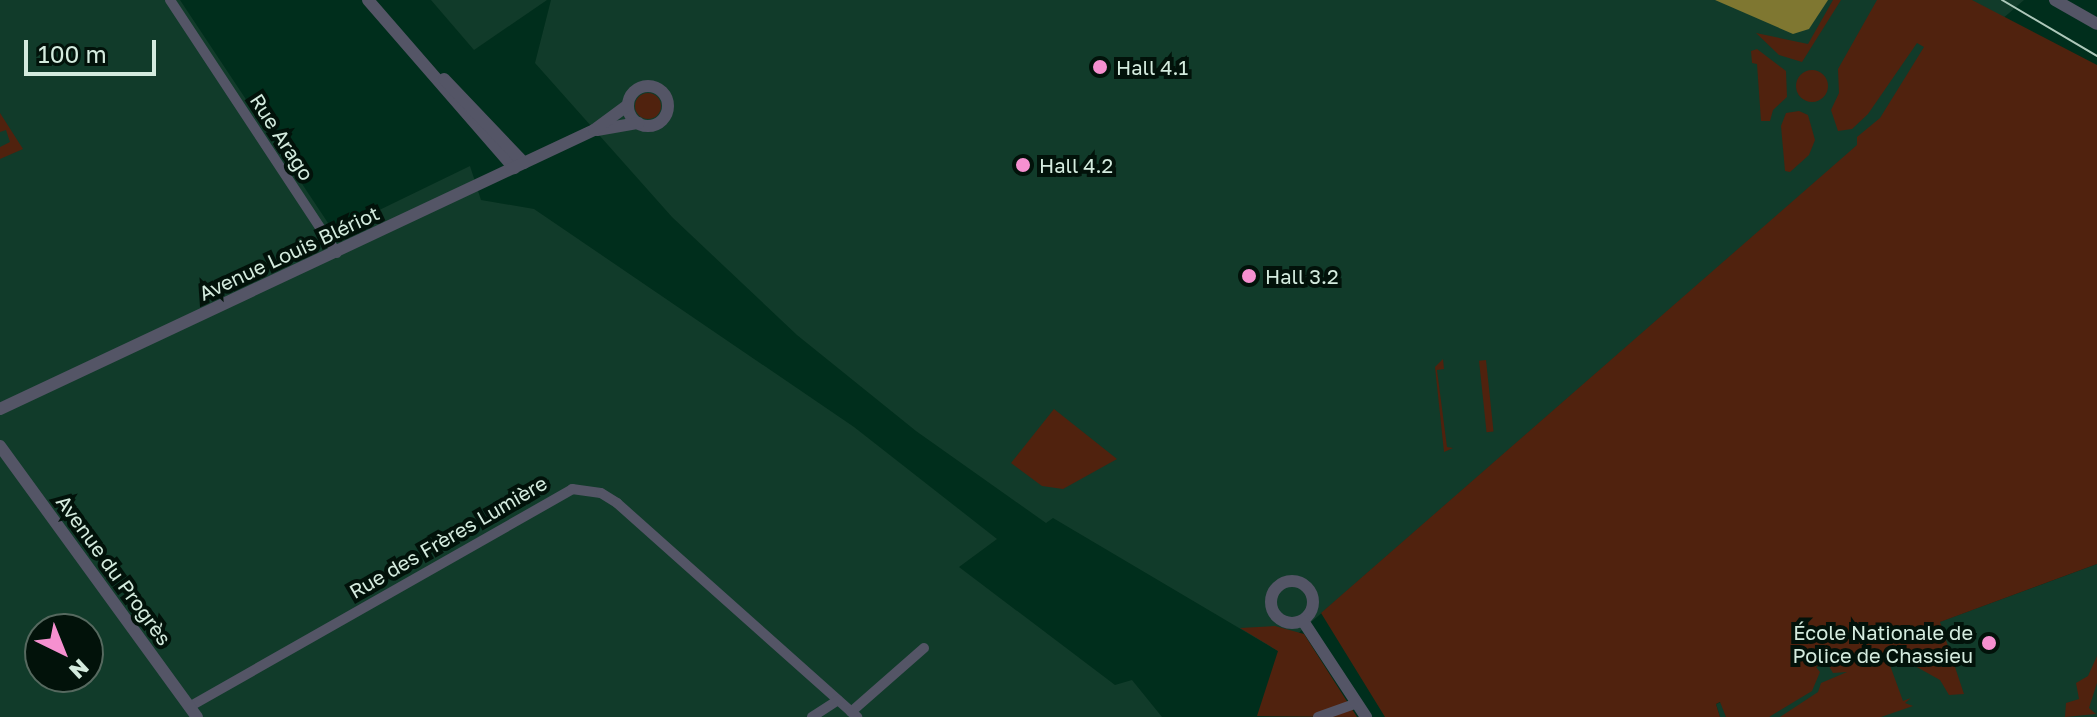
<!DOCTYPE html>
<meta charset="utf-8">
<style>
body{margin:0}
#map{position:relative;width:2097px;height:717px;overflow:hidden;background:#002e1c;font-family:"Golos Text",sans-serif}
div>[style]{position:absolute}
.built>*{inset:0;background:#113b2a}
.green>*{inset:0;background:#50220e;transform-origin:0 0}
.round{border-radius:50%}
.water>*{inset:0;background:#7f7731}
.minor>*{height:10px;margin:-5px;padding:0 5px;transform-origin:5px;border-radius:5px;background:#545566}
.tertiary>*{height:12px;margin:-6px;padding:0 6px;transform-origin:6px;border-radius:6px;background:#545566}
.tertiary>.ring{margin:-6px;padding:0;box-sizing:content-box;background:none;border:12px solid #545566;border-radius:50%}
.tram>*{height:2px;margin:-1px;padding:0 1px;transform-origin:1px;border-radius:1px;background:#adc8ba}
.dots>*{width:22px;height:22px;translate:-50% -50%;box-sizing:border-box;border:4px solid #02120a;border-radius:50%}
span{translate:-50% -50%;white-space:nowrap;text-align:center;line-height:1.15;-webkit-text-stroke:8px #02120a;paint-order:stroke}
.poi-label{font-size:20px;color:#d4ebde}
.left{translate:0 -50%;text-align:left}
.right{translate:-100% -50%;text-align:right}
.street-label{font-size:20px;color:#d4ebde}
.north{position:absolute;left:24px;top:613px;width:80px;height:80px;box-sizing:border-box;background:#02120a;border:2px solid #56695f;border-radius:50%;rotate:137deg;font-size:22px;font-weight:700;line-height:32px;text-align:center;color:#d4ebde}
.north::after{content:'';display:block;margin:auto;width:28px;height:36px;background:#f690d0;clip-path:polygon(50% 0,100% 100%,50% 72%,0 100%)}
.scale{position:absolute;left:24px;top:40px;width:132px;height:36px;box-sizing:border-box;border:4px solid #d4ebde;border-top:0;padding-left:10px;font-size:24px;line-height:28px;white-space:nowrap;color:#d4ebde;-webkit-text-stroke:6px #02120a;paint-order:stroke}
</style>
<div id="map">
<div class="built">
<div style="clip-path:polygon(evenodd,0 0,180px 0,334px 232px,470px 166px,481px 200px,534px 209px,854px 427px,997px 539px,959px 567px,1115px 685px,1132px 680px,1162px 717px,0 717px,0 0,40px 629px,88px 629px,88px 677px,40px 677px,40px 629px)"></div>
<div style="clip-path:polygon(431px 0,547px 0,474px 50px)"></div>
<div style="clip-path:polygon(551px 0,2024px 0,1278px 651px,1053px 518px,1046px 523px,916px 431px,797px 335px,672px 217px,535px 63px)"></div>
<div style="clip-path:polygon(2097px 564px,2097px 717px,1720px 717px,1716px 704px)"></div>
</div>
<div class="green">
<div style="clip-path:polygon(1833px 0,1841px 0,1802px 62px,1779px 55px,1756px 33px,1808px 44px)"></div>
<div style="clip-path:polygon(1877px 0,1972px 0,2097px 65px,2097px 564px,1940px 622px,1964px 694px,1949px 695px,1940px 680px,1906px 661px,1902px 651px,1890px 659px,1891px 668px,1903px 701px,1911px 698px,1905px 703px,1913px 706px,1881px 717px,1780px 717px,1818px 692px,1821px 683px,1847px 672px,1833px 673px,1827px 663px,1816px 667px,1820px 672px,1812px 691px,1769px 717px,1726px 717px,1720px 702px,1716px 704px,1720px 717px,1385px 717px,1321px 613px,1857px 145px,1857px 137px,1880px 118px,1924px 47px,1917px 43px,1868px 114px,1852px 129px,1838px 131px,1831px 110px,1839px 93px,1838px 69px)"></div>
<div style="clip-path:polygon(1757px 49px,1786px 71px,1787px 97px,1773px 110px,1770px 121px,1761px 121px,1757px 64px,1752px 63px,1751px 51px)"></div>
<div class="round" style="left:1796px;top:70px;width:32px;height:32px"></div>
<div class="round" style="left:635px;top:93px;width:26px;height:26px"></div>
<div style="clip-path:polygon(1799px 111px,1808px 115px,1815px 140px,1809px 155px,1790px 172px,1785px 171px,1781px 126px,1786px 113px)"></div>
<div style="clip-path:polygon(0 113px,23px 149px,0 159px,0 147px,10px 142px,6px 130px,0 132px)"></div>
<div style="clip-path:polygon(1443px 359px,1444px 369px,1437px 370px,1447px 447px,1453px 448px,1444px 452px,1435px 367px)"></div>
<div style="left:1486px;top:360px;width:72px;height:7px;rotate:84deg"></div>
<div style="clip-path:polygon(1054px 409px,1117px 459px,1063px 489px,1042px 486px,1011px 463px)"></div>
<div style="clip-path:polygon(1275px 626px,1304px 634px,1357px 717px,1257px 716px,1278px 651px,1240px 628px)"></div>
<div style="clip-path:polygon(2097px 656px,2097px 683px,2089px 708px,2096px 714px,2065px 717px,2066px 703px,2079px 699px,2076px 683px,2088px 676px)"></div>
</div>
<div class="water">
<div style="clip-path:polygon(1715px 0,1828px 0,1809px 29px,1793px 34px)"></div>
</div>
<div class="minor">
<div style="left:170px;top:0;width:303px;rotate:56.6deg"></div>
<div style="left:189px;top:707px;width:441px;rotate:-29.6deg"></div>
<div style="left:572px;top:489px;width:29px;rotate:8deg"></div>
<div style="left:601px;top:493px;width:19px;rotate:32deg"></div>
<div style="left:617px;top:503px;width:322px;rotate:41.7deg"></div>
<div style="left:851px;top:712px;width:97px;rotate:-41.2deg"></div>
<div style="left:812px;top:717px;width:31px;rotate:-33deg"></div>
<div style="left:1318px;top:717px;width:41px;rotate:-19.7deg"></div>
</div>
<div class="tertiary">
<div style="left:368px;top:0;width:223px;rotate:49deg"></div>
<div style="left:2055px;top:0;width:48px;rotate:29.7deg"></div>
<div style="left:444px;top:79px;width:116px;rotate:46.4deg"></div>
<div class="ring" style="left:628px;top:86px;width:28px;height:28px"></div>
<div style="left:597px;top:130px;width:42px;rotate:-9.7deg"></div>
<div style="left:0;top:409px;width:656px;rotate:-25.16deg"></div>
<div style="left:594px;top:130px;width:42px;rotate:-36.3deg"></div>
<div style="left:0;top:446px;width:335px;rotate:54deg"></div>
<div class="ring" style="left:1271px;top:581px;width:30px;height:30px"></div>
<div style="left:1303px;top:621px;width:115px;rotate:56.7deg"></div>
</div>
<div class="tram">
<div style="left:2002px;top:0;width:110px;rotate:30.5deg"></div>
</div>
<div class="dots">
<div style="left:1100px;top:67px;background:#f690d0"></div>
<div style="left:1023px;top:165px;background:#f690d0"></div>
<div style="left:1249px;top:276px;background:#f690d0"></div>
<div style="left:1989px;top:643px;background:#f690d0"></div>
</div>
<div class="poi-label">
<span class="left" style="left:1116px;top:67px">Hall 4.1</span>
<span class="left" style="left:1039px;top:165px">Hall 4.2</span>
<span class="left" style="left:1265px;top:276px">Hall 3.2</span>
<span class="right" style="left:1973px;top:644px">École Nationale de<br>Police de Chassieu</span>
</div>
<div class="street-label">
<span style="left:282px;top:137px;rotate:57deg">Rue Arago</span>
<span style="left:289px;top:253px;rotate:-25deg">Avenue Louis Blériot</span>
<span style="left:448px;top:537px;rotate:-30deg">Rue des Frères Lumière</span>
<span style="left:114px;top:570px;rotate:54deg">Avenue du Progrès</span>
</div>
<div class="north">N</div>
<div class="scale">100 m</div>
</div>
